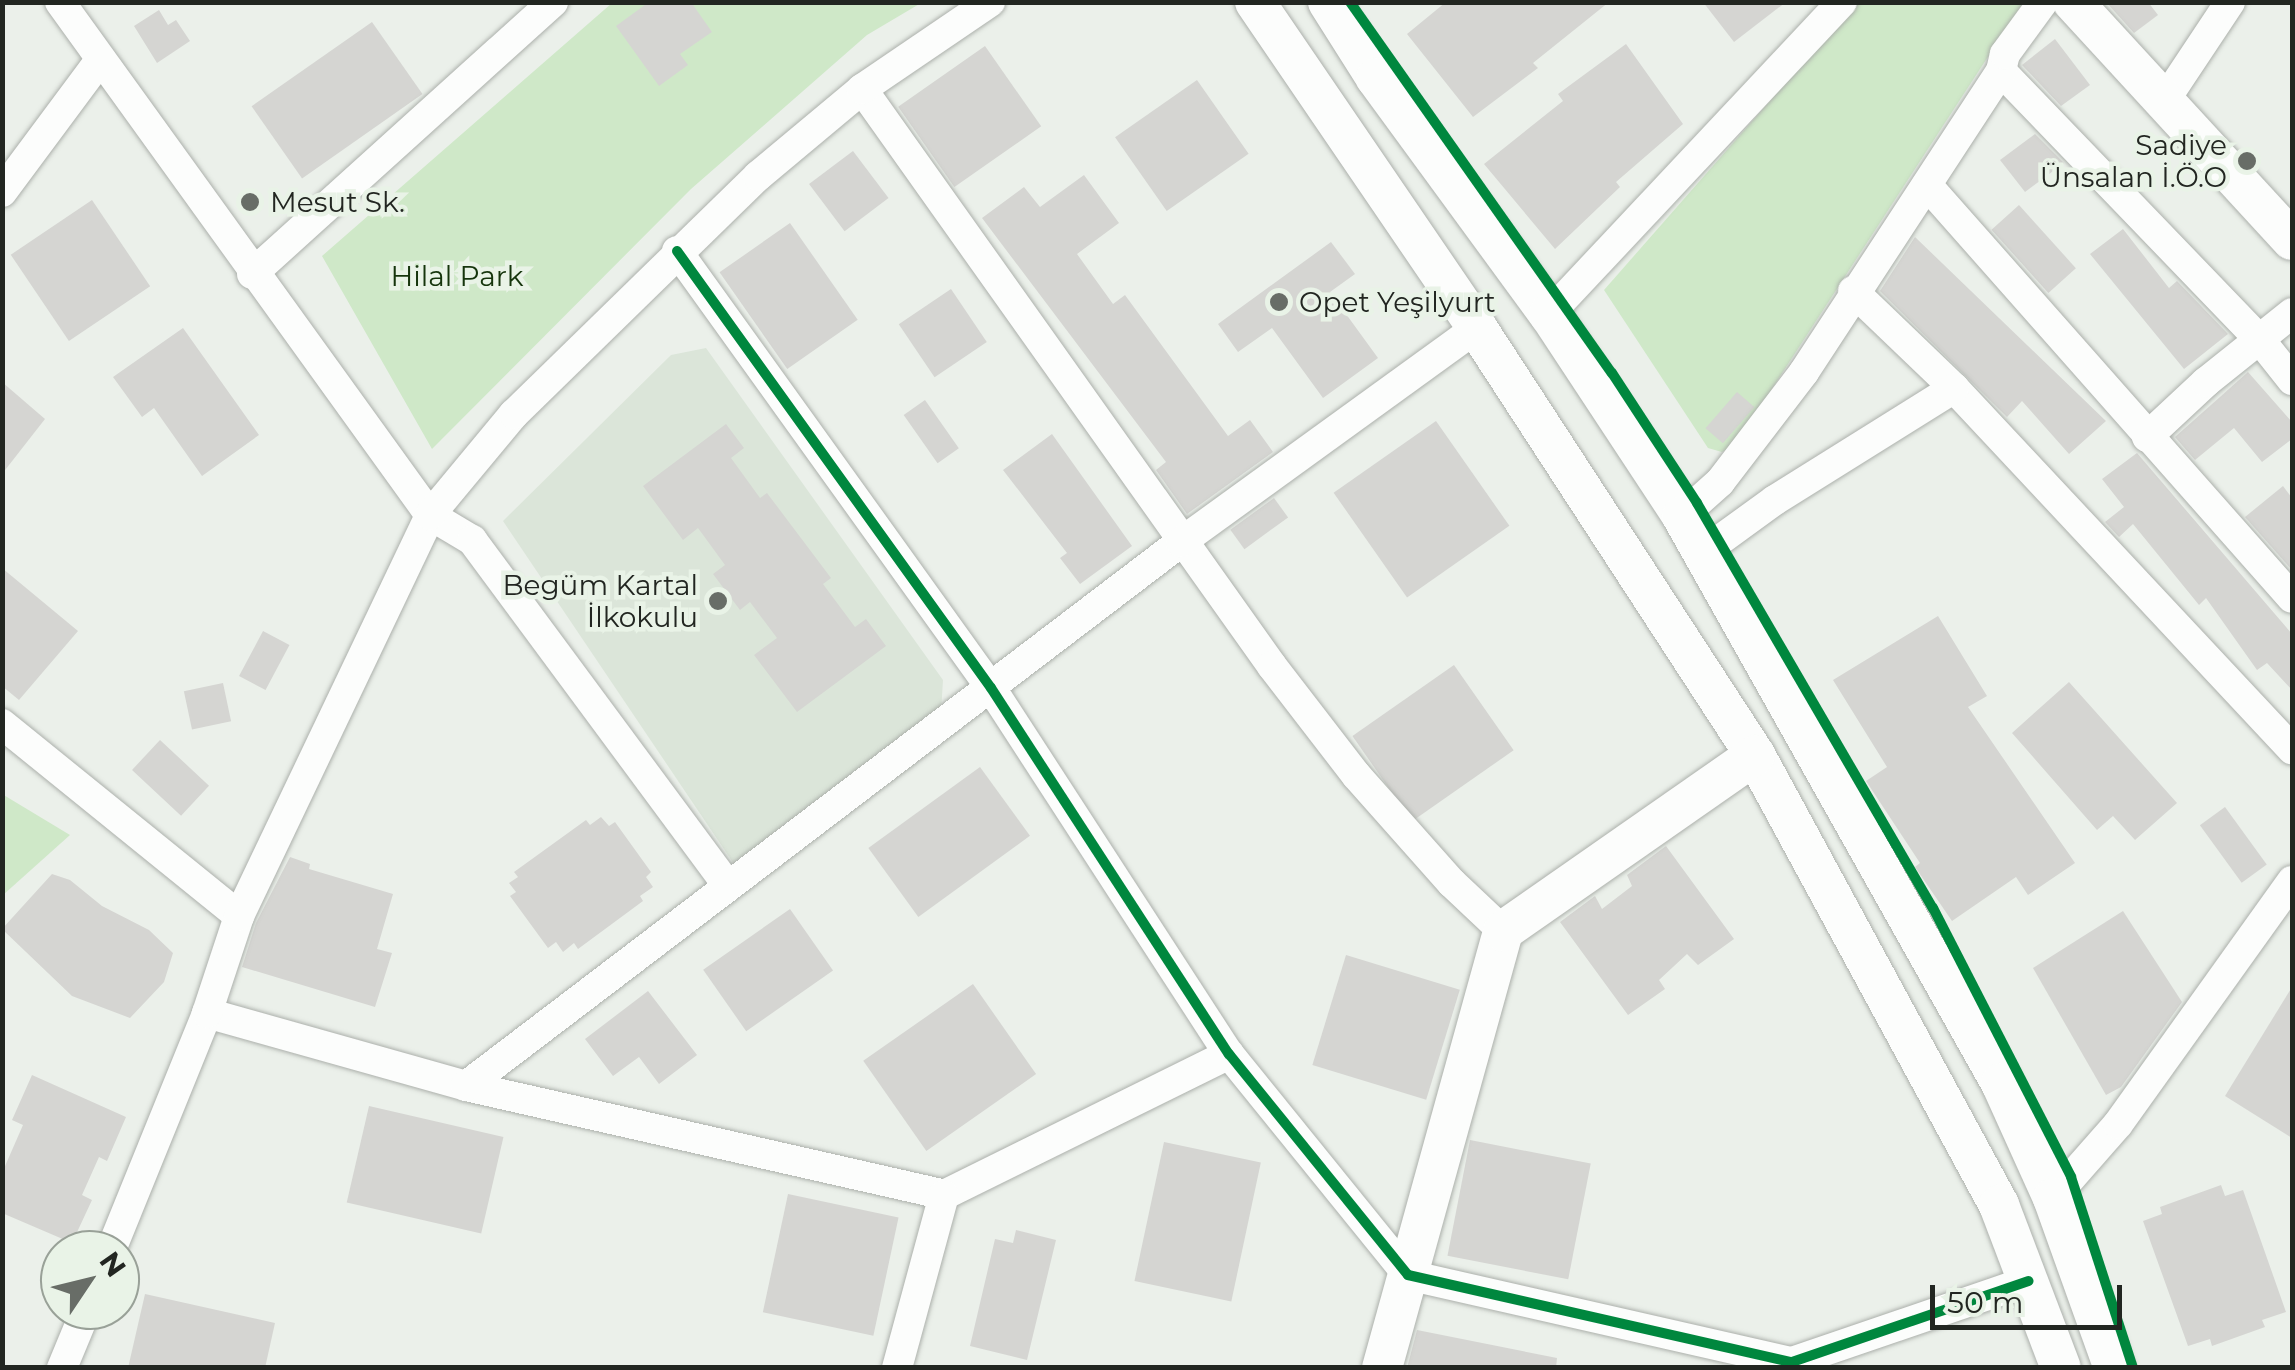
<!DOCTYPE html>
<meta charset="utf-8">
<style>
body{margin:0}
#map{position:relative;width:2295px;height:1370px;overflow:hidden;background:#ebf0ea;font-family:Montserrat,sans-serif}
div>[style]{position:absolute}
.built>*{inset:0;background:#dbe5d9}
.green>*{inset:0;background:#cfe8c8}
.building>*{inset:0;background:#d5d5d2;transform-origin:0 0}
.roads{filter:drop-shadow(0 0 2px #acb0ab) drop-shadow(0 0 2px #acb0ab)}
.street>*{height:30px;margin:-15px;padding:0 15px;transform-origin:15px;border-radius:15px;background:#fcfdfc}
.secondary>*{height:40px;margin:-20px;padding:0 20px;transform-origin:20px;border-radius:20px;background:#fcfdfc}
.cycleway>*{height:10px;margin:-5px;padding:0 5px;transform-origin:5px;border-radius:5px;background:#00873e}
.dots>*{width:28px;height:28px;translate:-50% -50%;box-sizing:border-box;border:5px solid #e9f3e7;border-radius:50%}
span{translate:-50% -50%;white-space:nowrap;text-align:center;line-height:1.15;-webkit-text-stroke:9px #e9f3e7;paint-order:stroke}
.poi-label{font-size:28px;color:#222621}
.right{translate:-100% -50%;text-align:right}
.left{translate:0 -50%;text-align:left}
.park-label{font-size:28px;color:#16350d}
.frame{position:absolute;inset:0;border:5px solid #222621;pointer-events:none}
.north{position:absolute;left:40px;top:1230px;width:100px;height:100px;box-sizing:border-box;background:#e9f3e7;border:2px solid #99a198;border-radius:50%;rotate:55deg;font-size:28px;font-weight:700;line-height:40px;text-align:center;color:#222621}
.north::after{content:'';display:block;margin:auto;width:35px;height:45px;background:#686d67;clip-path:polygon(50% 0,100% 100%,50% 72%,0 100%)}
.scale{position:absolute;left:1930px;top:1285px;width:192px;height:45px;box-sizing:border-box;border:5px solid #222621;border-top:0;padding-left:12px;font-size:30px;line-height:35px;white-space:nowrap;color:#222621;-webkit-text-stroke:8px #e9f3e7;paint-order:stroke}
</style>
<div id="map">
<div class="built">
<div style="clip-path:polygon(706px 348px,943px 680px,941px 712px,736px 867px,503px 521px,671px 355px)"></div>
</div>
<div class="green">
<div style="clip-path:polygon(612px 3px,921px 3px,867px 35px,691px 189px,432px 449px,322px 256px)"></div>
<div style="clip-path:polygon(1856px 3px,2023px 3px,1736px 444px,1722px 452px,1708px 448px,1604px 290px)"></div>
<div style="clip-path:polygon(2px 794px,70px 835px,3px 895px,2px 895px)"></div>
</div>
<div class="building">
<div style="clip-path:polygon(649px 2px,691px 2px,712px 32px,680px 54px,688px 65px,659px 86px,616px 26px)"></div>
<div style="clip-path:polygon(1446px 2px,1609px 2px,1533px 63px,1538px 68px,1473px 117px,1407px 34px)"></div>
<div style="clip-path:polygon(1703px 2px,1786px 2px,1734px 42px)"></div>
<div style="clip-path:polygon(2106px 2px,2148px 2px,2158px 15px,2134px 33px)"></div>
<div style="clip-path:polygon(159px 10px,168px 25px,176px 20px,190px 41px,157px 63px,134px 26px)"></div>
<div style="left:372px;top:22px;width:88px;height:147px;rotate:55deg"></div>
<div style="clip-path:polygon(2055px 39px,2090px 85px,2061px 106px,2022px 65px)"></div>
<div style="clip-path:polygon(1626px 44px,1683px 124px,1616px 182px,1620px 187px,1555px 249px,1484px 164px,1563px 101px,1558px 94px)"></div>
<div style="left:985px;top:46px;width:98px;height:106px;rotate:55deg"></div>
<div style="left:1197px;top:80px;width:90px;height:100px;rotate:55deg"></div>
<div style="clip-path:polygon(2035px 134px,2064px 163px,2025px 192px,2000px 160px)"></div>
<div style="left:853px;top:151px;width:59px;height:55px;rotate:53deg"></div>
<div style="clip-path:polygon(1084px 175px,1119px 223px,1077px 254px,1113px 304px,1125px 295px,1228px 436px,1250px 420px,1273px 452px,1187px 514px,1156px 470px,1166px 462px,982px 218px,1024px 187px,1040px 207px)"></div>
<div style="left:92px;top:200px;width:104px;height:98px;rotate:56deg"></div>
<div style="left:2019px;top:205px;width:85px;height:37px;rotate:48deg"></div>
<div style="left:790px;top:223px;width:118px;height:86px;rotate:55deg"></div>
<div style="clip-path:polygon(2123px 229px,2169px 288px,2177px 281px,2228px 334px,2184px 369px,2090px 254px)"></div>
<div style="clip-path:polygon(1915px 237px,2106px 421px,2069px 454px,2022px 401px,2007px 417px,1880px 291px)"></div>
<div style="clip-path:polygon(1331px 242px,1355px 274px,1330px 292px,1378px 358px,1323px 398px,1272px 328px,1238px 352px,1218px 324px)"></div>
<div style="left:951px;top:289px;width:64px;height:63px;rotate:56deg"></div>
<div style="clip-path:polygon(183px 328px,259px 435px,202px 476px,154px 408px,142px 417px,113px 377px)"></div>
<div style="clip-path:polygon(2248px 372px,2292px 422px,2292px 439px,2262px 462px,2234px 428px,2195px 460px,2175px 437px)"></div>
<div style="clip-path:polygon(2px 382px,45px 419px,2px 474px)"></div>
<div style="left:1737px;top:392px;width:23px;height:48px;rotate:41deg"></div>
<div style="left:925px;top:400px;width:59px;height:26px;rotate:55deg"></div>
<div style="left:1436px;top:421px;width:128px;height:125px;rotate:55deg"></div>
<div style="clip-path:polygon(726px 424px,744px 448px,731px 458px,760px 498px,767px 493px,831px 578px,823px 584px,855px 627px,866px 619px,886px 646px,797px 712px,754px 655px,777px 638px,750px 602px,740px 610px,713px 574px,725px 565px,698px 528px,683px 540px,643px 486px)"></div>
<div style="clip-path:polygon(1052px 434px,1132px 546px,1080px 584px,1060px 558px,1067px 553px,1003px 470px)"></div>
<div style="clip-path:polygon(2137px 453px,2292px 634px,2292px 690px,2267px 663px,2257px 670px,2206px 598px,2199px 605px,2133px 524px,2119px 537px,2105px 522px,2124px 507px,2102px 479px)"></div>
<div style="clip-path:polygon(2283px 486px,2292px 498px,2292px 570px,2245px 517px)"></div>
<div style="left:1274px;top:498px;width:24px;height:54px;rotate:54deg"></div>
<div style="clip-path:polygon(2px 568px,78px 631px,19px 700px,2px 686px)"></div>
<div style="clip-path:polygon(1938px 616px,1987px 696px,1968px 707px,2075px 863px,2028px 895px,2016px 877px,1952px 921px,1915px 867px,1920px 863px,1866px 781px,1887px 767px,1833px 680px)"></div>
<div style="left:263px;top:631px;width:30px;height:51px;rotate:28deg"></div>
<div style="left:1454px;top:665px;width:104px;height:124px;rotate:55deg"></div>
<div style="clip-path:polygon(2069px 682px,2177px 803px,2135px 840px,2113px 816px,2097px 830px,2012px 733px)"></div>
<div style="left:223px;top:683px;width:39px;height:40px;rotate:78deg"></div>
<div style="left:160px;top:740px;width:67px;height:41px;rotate:43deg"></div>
<div style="left:980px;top:767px;width:85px;height:138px;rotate:54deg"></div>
<div style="left:2225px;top:807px;width:71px;height:31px;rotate:54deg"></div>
<div style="clip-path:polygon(601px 817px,609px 826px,615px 822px,651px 872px,646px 877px,653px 887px,640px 896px,643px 901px,578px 949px,574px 943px,563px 952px,556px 942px,548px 948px,510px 896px,516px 892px,509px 883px,518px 877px,514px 872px,586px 820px,590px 825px)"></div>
<div style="clip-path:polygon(1666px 846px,1734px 939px,1698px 965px,1687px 954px,1659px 980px,1665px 989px,1628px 1015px,1560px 922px,1595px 896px,1602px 909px,1632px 886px,1627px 875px)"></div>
<div style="clip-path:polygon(290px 857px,310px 864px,309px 869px,393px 894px,377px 949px,392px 953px,375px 1007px,242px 967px,256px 923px)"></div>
<div style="clip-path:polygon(52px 874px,70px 880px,102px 906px,149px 930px,173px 953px,164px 982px,130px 1018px,72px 996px,2px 929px)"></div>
<div style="left:790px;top:909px;width:75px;height:106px;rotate:55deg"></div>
<div style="clip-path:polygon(2123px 911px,2182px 1002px,2121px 1087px,2106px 1095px,2033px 968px)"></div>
<div style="left:1346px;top:955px;width:119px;height:115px;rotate:17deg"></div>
<div style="left:973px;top:984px;width:110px;height:134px;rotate:55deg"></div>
<div style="clip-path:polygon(2292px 987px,2292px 1138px,2225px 1096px)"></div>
<div style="clip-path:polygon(648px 991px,697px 1055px,659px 1084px,639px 1057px,613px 1076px,585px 1039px)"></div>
<div style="clip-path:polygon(32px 1075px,126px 1117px,107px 1161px,99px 1157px,82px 1195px,92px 1200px,72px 1243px,2px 1213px,2px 1173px,23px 1125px,12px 1120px)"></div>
<div style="left:369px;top:1106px;width:138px;height:99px;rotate:13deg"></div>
<div style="left:1470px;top:1140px;width:123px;height:118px;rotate:11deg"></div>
<div style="left:1164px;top:1142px;width:99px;height:142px;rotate:12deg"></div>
<div style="clip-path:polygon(2221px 1185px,2225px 1196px,2243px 1190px,2286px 1312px,2262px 1320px,2265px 1327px,2212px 1346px,2210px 1339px,2188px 1346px,2143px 1221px,2162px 1214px,2160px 1207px)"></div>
<div style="left:788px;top:1194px;width:113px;height:121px;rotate:12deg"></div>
<div style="clip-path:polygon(1016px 1230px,1056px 1240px,1027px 1360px,970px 1346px,995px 1239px,1013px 1243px)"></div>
<div style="clip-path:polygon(145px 1294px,275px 1323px,265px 1368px,128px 1368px)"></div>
<div style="clip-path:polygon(1417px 1330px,1557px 1358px,1556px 1368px,1407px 1368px)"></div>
</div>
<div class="roads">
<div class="street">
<div style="left:60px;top:2px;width:633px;rotate:54.2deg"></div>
<div style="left:430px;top:515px;width:49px;rotate:30.8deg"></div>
<div style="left:472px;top:540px;width:429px;rotate:53.5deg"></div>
<div style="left:2001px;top:71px;width:375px;rotate:46.1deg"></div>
<div style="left:2261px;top:341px;width:50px;rotate:51.5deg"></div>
<div style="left:862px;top:89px;width:708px;rotate:54.6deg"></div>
<div style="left:1272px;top:666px;width:138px;rotate:52.4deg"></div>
<div style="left:1356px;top:775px;width:144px;rotate:48.4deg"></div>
<div style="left:1452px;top:883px;width:70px;rotate:43.3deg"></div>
<div style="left:2163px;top:103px;width:121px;rotate:-56.4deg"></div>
<div style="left:1927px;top:185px;width:551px;rotate:48.53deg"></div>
<div style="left:2px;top:192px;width:164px;rotate:-53.4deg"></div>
<div style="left:677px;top:251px;width:538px;rotate:54.3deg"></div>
<div style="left:991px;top:688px;width:437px;rotate:57deg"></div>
<div style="left:1229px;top:1054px;width:284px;rotate:51deg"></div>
<div style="left:1408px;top:1275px;width:394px;rotate:12.8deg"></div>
<div style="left:1792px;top:1362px;width:250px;rotate:-18.9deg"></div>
<div style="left:252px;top:274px;width:406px;rotate:-42.1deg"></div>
<div style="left:1853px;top:291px;width:140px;rotate:43.8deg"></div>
<div style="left:1954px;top:388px;width:495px;rotate:46.9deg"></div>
<div style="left:1549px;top:314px;width:428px;rotate:-46.8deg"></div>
<div style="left:2147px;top:437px;width:81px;rotate:-43deg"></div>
<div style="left:2206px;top:382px;width:110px;rotate:-38.7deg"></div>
<div style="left:1682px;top:516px;width:51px;rotate:-41.8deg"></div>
<div style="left:1720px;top:482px;width:138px;rotate:-52.6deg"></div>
<div style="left:1804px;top:372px;width:360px;rotate:-56.8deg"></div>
<div style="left:2001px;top:71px;width:17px;rotate:-77deg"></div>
<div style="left:2005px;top:54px;width:64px;rotate:-53.8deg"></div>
<div style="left:1702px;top:553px;width:90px;rotate:-36deg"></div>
<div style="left:1775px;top:500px;width:211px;rotate:-32deg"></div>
<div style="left:2px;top:724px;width:305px;rotate:39deg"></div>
<div style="left:207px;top:1013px;width:269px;rotate:15.7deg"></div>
<div style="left:466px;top:1086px;width:490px;rotate:12.8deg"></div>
<div style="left:944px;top:1195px;width:318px;rotate:-26.3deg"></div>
<div style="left:466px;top:1086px;width:898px;rotate:-37.27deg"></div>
<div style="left:1181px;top:542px;width:365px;rotate:-35.9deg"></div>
<div style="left:2053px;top:1198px;width:98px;rotate:-48.7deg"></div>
<div style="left:2118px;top:1124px;width:299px;rotate:-54.4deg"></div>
<div style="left:111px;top:1250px;width:256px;rotate:-67.9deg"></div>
<div style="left:207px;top:1013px;width:102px;rotate:-71.7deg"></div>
<div style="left:239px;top:916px;width:444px;rotate:-64.5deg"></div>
<div style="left:430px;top:515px;width:131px;rotate:-50.3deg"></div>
<div style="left:514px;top:414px;width:341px;rotate:-44.3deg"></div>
<div style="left:758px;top:176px;width:136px;rotate:-39.9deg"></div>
<div style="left:862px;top:89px;width:155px;rotate:-34.2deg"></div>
<div style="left:62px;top:1368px;width:63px;rotate:-67.5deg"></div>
<div style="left:897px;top:1368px;width:179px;rotate:-74.8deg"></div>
</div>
<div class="secondary">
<div style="left:1255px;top:2px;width:394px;rotate:55.7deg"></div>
<div style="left:1477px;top:328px;width:510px;rotate:56.93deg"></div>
<div style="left:1755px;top:755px;width:512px;rotate:61.53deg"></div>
<div style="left:1999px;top:1205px;width:174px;rotate:69.2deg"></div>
<div style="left:1328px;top:2px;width:90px;rotate:57.7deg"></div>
<div style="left:1376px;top:78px;width:293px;rotate:53.8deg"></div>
<div style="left:1549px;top:314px;width:242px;rotate:56.6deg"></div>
<div style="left:1682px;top:516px;width:651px;rotate:60.64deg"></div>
<div style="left:2001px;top:1083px;width:126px;rotate:65.7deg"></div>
<div style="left:2053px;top:1198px;width:181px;rotate:70.3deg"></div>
<div style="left:2073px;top:2px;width:323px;rotate:47.4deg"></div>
<div style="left:1382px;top:1368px;width:453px;rotate:-74.5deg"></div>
<div style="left:1503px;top:931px;width:307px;rotate:-34.9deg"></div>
</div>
</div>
<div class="cycleway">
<div style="left:1350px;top:2px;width:454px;rotate:54.8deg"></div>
<div style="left:1612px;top:373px;width:155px;rotate:56.8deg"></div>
<div style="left:1697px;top:503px;width:469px;rotate:59.8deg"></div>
<div style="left:1933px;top:908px;width:302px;rotate:62.8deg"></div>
<div style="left:2071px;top:1177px;width:201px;rotate:72deg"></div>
<div style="left:677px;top:251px;width:538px;rotate:54.3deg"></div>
<div style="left:991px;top:688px;width:437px;rotate:57deg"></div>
<div style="left:1229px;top:1054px;width:284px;rotate:51deg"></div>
<div style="left:1408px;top:1275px;width:394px;rotate:12.8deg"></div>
<div style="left:1792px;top:1362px;width:250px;rotate:-18.9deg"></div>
</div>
<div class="dots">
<div style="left:2247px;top:161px;background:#686d67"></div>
<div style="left:250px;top:202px;background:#686d67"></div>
<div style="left:1279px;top:302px;background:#686d67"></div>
<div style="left:718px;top:601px;background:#686d67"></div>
</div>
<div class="poi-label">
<span class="right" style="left:2227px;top:161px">Sadiye<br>Ünsalan İ.Ö.O</span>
<span class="left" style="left:270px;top:202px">Mesut Sk.</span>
<span class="left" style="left:1299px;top:302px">Opet Yeşilyurt</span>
<span class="right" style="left:698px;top:601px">Begüm Kartal<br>İlkokulu</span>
</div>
<div class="park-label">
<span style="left:457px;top:276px">Hilal Park</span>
</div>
<div class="frame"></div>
<div class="north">N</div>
<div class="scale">50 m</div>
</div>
